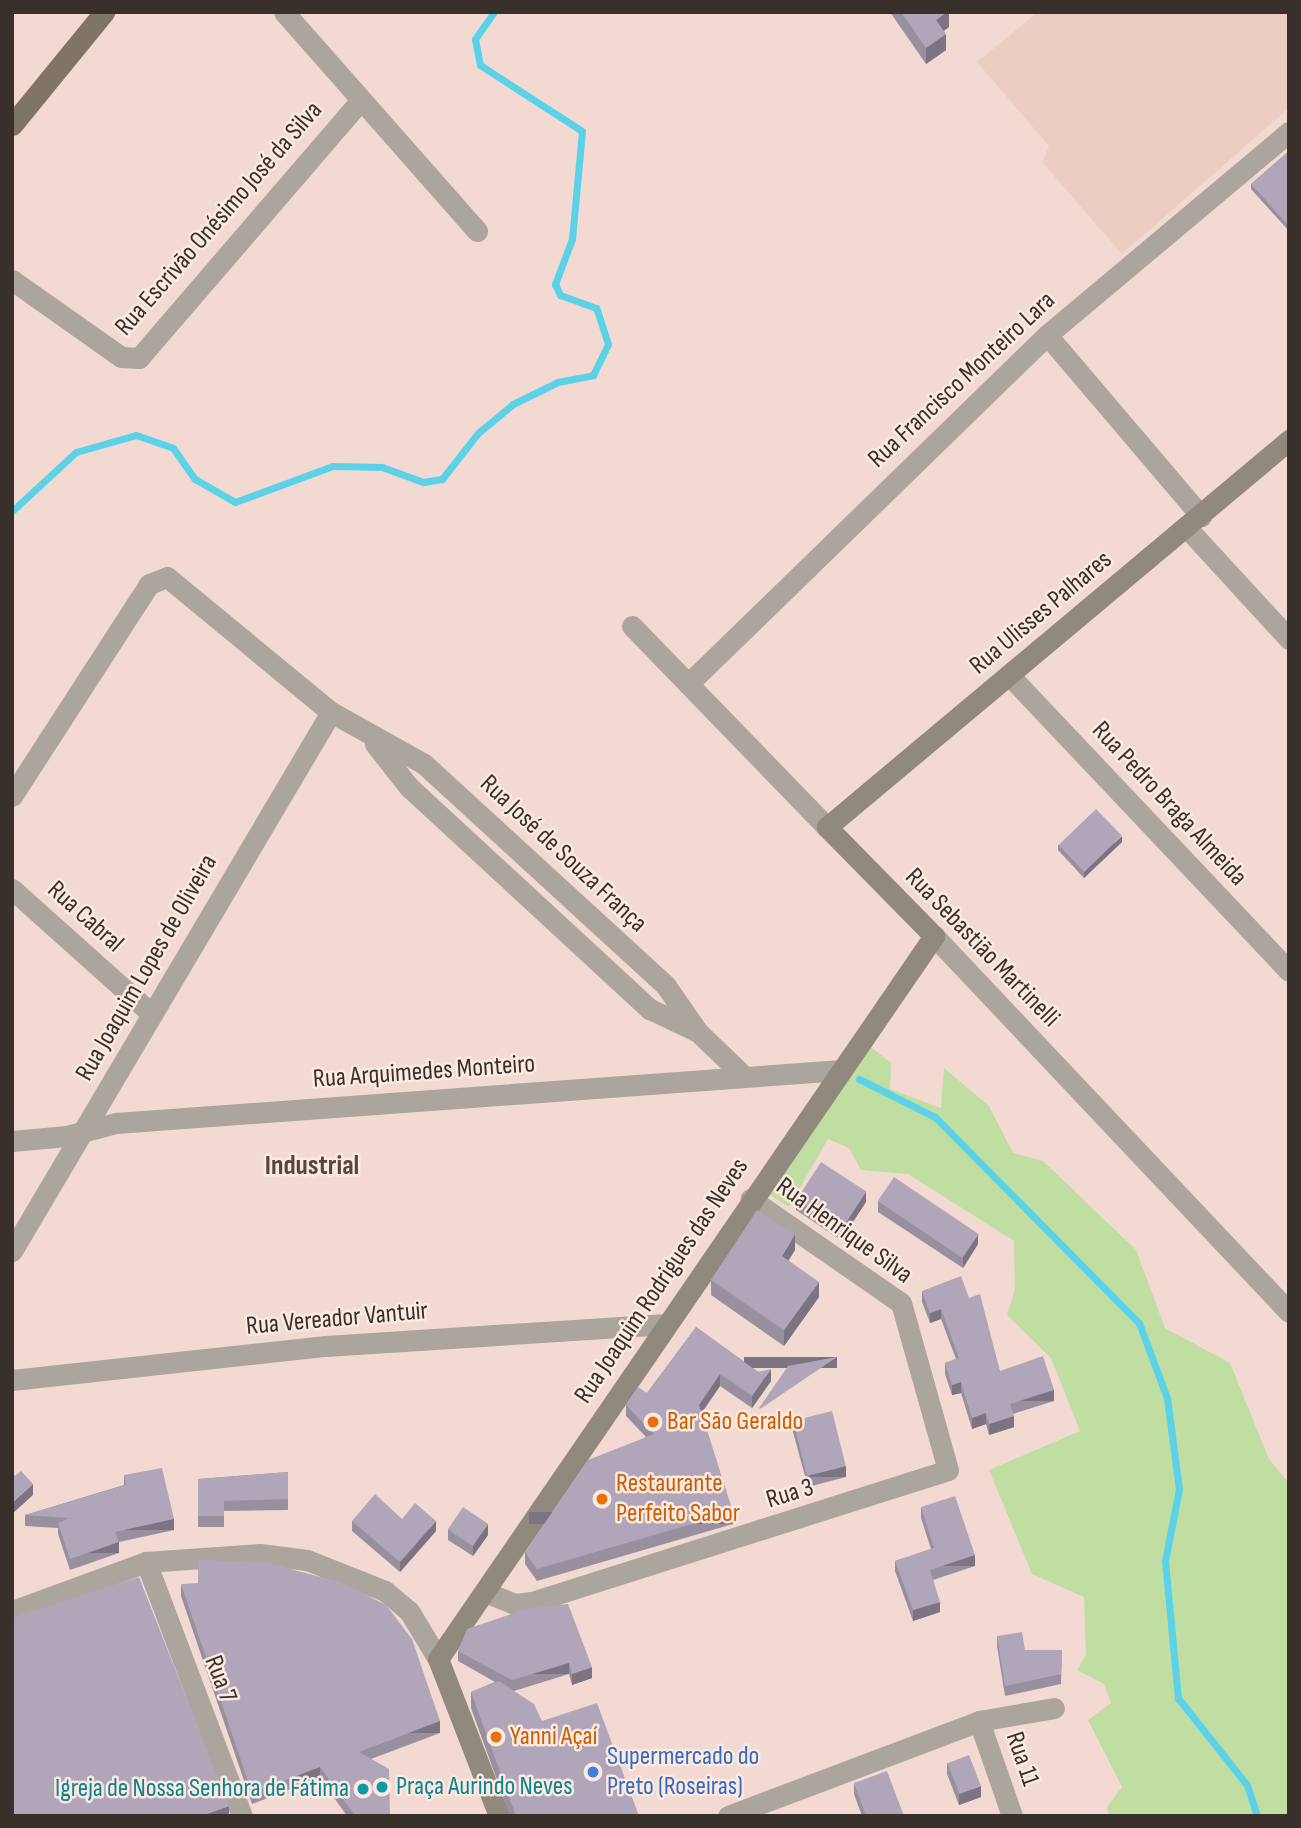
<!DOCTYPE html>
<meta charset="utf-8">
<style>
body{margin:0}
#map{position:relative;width:1301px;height:1828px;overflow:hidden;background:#f2dad2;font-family:"Sofia Sans Condensed",sans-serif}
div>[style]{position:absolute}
.built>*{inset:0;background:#eccdc2}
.green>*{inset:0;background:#c0dda2}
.stream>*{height:7px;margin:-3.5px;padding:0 3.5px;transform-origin:3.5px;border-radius:3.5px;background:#5bd2e7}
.street>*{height:21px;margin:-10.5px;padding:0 10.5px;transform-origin:10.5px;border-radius:10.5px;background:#aba59d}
.secondary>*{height:21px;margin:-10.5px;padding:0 10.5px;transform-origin:10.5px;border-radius:10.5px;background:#91897d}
.primary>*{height:21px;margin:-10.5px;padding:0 10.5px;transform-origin:10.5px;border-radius:10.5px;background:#7f7466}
.wall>*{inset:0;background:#988f9f}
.shaded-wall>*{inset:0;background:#7c7482;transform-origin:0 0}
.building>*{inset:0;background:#b1a6b9;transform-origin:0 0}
.dots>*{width:19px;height:19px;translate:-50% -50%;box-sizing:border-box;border:4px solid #fce9e2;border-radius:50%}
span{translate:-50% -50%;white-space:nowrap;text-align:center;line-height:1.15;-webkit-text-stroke:5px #fce9e2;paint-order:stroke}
.street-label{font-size:26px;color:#39302c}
.food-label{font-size:26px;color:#c56008}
.left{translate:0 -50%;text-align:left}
.shop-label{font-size:26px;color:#366cbe}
.culture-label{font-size:26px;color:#0d838f}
.right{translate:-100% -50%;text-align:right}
.neighbourhood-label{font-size:28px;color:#59453e;font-weight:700}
.frame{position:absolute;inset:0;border:14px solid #39302c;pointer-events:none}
</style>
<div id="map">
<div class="built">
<div style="clip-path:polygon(1038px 12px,1289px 12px,1289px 108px,1122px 254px,1042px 162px,1049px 146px,977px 62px)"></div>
</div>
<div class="green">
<div style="clip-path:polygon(867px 1044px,891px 1063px,890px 1089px,941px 1108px,944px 1068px,989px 1106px,1013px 1153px,1043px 1161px,1136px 1250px,1165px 1328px,1230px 1363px,1269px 1459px,1289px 1483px,1289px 1816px,1109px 1816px,1107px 1807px,1122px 1787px,1088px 1720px,1111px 1703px,1104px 1684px,1077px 1670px,1086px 1655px,1084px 1597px,1032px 1574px,989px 1470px,1080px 1431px,1051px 1358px,1007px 1315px,1015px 1290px,1014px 1241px,908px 1174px,861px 1170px,849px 1148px,828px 1139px,789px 1207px,766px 1193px)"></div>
</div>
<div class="stream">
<div style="left:12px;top:511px;width:87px;rotate:-42.7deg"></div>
<div style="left:76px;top:452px;width:62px;rotate:-15.8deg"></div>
<div style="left:136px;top:435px;width:39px;rotate:19deg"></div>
<div style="left:173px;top:448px;width:38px;rotate:55deg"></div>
<div style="left:195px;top:479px;width:46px;rotate:29.9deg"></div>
<div style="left:235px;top:502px;width:104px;rotate:-20.2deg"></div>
<div style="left:333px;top:466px;width:49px;rotate:1.2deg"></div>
<div style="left:382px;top:467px;width:44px;rotate:20.1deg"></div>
<div style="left:423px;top:482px;width:19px;rotate:-9deg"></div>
<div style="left:442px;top:479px;width:58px;rotate:-52deg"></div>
<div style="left:478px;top:433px;width:45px;rotate:-39.6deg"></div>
<div style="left:513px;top:404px;width:50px;rotate:-26.1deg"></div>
<div style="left:558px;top:382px;width:36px;rotate:-11deg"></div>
<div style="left:593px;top:375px;width:34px;rotate:-64deg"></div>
<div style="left:608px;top:344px;width:38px;rotate:-108deg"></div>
<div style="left:596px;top:308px;width:38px;rotate:-160deg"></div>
<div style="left:560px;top:295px;width:12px;rotate:-114deg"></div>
<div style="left:555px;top:284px;width:48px;rotate:-69.3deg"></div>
<div style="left:572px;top:239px;width:108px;rotate:-84.7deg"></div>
<div style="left:582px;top:131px;width:121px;rotate:-147.1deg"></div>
<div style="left:480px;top:65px;width:26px;rotate:-101deg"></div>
<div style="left:475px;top:39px;width:33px;rotate:-55deg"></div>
<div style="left:859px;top:1079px;width:85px;rotate:26.6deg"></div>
<div style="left:935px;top:1117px;width:290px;rotate:45.3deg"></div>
<div style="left:1139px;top:1323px;width:80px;rotate:69.5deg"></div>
<div style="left:1167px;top:1398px;width:92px;rotate:82.5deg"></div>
<div style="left:1179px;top:1489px;width:73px;rotate:101deg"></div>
<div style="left:1165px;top:1561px;width:138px;rotate:84.6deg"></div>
<div style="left:1178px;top:1698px;width:111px;rotate:51.6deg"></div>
<div style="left:1247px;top:1785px;width:33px;rotate:72deg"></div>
</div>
<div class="street">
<div style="left:284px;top:12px;width:292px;rotate:48.6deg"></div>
<div style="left:12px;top:280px;width:133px;rotate:35.2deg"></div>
<div style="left:121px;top:357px;width:18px;rotate:3deg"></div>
<div style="left:139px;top:358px;width:339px;rotate:-49.3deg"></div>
<div style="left:1047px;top:335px;width:238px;rotate:49.6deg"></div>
<div style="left:1187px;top:528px;width:151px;rotate:47.4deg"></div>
<div style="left:632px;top:626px;width:280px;rotate:45.9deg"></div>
<div style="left:1009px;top:675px;width:407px;rotate:46.6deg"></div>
<div style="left:688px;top:684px;width:501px;rotate:-44.19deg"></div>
<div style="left:1047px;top:335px;width:316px;rotate:-40deg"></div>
<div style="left:375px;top:744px;width:55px;rotate:51.7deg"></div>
<div style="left:409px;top:787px;width:328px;rotate:42.7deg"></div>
<div style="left:650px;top:1009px;width:53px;rotate:25.6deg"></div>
<div style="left:12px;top:796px;width:252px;rotate:-57.1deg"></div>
<div style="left:149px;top:584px;width:19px;rotate:-21deg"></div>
<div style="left:167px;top:577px;width:212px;rotate:39.5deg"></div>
<div style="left:331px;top:712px;width:107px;rotate:29.2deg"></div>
<div style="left:424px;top:764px;width:328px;rotate:42.5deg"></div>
<div style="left:666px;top:986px;width:56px;rotate:55.2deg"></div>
<div style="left:698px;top:1032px;width:65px;rotate:43.8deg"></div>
<div style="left:12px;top:889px;width:188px;rotate:41.8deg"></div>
<div style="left:934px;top:936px;width:517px;rotate:46.65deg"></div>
<div style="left:12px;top:1141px;width:55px;rotate:-5.2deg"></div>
<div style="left:67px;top:1136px;width:51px;rotate:-14.9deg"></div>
<div style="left:116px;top:1123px;width:727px;rotate:-4.18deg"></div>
<div style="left:12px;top:1251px;width:626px;rotate:-59.38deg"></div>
<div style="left:12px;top:1380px;width:316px;rotate:-6.2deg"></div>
<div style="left:326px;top:1346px;width:341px;rotate:-3.7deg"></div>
<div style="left:146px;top:1562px;width:272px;rotate:69.3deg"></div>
<div style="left:485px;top:1592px;width:32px;rotate:22deg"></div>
<div style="left:515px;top:1604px;width:17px;rotate:-7deg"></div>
<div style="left:532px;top:1602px;width:436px;rotate:-17.6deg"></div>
<div style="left:948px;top:1470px;width:173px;rotate:-105.7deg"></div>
<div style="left:901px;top:1303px;width:183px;rotate:-145.3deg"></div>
<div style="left:12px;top:1611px;width:143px;rotate:-20.1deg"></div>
<div style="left:146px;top:1562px;width:114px;rotate:-4deg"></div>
<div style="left:260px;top:1554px;width:47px;rotate:7.3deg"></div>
<div style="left:307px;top:1560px;width:84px;rotate:21.7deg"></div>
<div style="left:385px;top:1591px;width:31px;rotate:40deg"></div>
<div style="left:409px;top:1611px;width:56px;rotate:58.9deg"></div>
<div style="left:979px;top:1721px;width:101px;rotate:70.8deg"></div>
<div style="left:728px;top:1816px;width:268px;rotate:-20.7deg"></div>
<div style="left:979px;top:1721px;width:76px;rotate:-9.8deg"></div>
</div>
<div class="secondary">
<div style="left:499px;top:1816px;width:168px;rotate:-111.2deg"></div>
<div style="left:438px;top:1659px;width:877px;rotate:-55.55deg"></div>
<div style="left:934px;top:936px;width:153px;rotate:-134.5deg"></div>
<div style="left:827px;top:827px;width:603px;rotate:-39.95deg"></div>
</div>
<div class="primary">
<div style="left:12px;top:125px;width:146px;rotate:-50.8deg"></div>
</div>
<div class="wall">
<div style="clip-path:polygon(890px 12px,949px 12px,949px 27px,944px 31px,946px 50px,926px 64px)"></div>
<div style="clip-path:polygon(1289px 151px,1289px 231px,1251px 189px,1251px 184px)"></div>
<div style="clip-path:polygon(1122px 842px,1084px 878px,1058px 850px,1058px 845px)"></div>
<div style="clip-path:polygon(796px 1199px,866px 1202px,841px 1240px,796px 1210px)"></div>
<div style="clip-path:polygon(878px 1201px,978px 1244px,963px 1268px,878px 1212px)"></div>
<div style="clip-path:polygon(795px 1250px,788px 1260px,819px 1297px,784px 1346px,711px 1295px,711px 1280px)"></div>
<div style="clip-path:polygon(922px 1291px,969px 1298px,1000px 1371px,1054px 1401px,1013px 1414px,1014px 1427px,989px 1435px,986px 1424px,972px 1429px,961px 1393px,952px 1395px,945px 1374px,945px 1363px,956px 1359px,941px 1319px,930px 1323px,922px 1302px)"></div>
<div style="clip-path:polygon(696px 1327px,771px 1381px,752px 1408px,720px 1386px,702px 1413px,733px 1524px,537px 1581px,525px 1564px,525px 1552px,646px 1437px,626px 1416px,626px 1405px,647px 1393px)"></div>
<div style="clip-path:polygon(793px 1421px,846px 1477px,808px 1487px,793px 1432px)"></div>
<div style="clip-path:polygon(288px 1472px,288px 1510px,224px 1511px,224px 1527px,198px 1527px,198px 1479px)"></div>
<div style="clip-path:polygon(124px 1475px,174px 1530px,119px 1542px,119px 1553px,70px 1570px,58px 1534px,58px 1528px,25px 1526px,25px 1515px,124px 1485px)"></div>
<div style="clip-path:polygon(921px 1507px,975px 1566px,933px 1580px,940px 1612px,913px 1621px,895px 1571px,895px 1561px,931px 1549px,921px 1518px)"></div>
<div style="clip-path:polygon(402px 1519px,436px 1531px,400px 1572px,352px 1531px,352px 1521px)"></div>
<div style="clip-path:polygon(448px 1529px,488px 1535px,473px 1556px,448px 1540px)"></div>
<div style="clip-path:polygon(181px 1584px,440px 1733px,371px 1759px,390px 1816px,347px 1816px,320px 1778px,252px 1804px,181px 1596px)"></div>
<div style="clip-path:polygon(526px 1609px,592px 1678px,572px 1685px,569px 1674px,514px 1691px,542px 1721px,639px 1816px,510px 1816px,471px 1708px,471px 1692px,495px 1682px,458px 1661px,458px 1651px)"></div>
<div style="clip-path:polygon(997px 1636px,1025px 1650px,1062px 1650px,1061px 1684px,1005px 1696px,997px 1646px)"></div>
<div style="clip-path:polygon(947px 1763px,981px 1797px,959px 1805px,947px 1774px)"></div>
<div style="clip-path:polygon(854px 1783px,904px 1816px,862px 1816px,854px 1794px)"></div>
</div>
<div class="shaded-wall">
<div style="clip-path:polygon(947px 12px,949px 12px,949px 27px,936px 36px,936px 20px)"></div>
<div style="clip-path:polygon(946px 34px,946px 50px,926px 64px,926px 48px)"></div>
<div style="clip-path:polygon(1122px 836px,1122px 842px,1084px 878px,1084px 872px)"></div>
<div style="clip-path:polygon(866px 1191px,866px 1202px,841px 1240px,841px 1229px)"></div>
<div style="clip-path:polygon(795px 1234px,795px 1250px,782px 1271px,782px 1256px)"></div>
<div style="clip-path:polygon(978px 1234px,978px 1244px,963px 1268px,963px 1257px)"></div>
<div style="clip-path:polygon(819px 1282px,819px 1297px,784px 1346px,784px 1330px)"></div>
<div style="clip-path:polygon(941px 1309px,941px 1319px,930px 1323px,930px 1313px)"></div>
<div style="left:837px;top:1357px;width:11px;height:93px;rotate:90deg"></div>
<div style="clip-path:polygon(771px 1369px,771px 1381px,752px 1408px,752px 1396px)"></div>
<div style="clip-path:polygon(720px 1374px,720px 1386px,699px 1416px,699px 1405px)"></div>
<div style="clip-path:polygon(961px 1382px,961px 1393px,952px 1395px,952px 1385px)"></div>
<div style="left:1054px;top:1390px;width:11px;height:46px;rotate:90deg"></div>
<div style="clip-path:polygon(986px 1413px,986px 1424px,972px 1429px,972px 1418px)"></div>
<div style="clip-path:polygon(1014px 1416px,1014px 1427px,989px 1435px,989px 1424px)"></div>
<div style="left:846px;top:1466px;width:11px;height:39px;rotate:90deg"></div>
<div style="clip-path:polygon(33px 1484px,33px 1495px,12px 1514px,12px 1503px)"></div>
<div style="left:733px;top:1512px;width:12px;height:204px;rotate:90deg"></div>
<div style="left:174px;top:1519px;width:11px;height:60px;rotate:90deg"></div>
<div style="clip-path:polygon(436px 1521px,436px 1531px,400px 1572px,400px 1562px)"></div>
<div style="clip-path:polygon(488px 1524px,488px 1535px,473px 1556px,473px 1545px)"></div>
<div style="left:119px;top:1542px;width:11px;height:52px;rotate:90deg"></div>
<div style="left:975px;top:1555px;width:11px;height:47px;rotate:90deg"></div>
<div style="clip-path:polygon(940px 1602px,940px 1612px,913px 1621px,913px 1610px)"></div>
<div style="left:569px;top:1663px;width:11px;height:59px;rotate:90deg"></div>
<div style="clip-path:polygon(592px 1667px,592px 1678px,572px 1685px,572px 1674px)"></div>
<div style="left:440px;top:1721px;width:12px;height:87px;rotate:90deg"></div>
<div style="left:320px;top:1767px;width:11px;height:73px;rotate:90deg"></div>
<div style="clip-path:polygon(981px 1786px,981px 1797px,959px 1805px,959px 1794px)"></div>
<div style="clip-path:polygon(229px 1806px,229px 1816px,200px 1816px)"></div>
</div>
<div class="building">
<div style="clip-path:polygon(901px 12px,947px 12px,936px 20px,946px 34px,926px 48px)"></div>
<div style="clip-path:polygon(1289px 151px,1289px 226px,1251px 184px)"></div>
<div style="left:1096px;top:809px;width:37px;height:52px;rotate:46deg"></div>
<div style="left:821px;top:1162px;width:54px;height:45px;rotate:33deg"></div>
<div style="left:894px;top:1177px;width:102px;height:29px;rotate:34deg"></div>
<div style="clip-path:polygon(757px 1210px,795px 1234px,782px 1256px,819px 1282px,784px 1330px,711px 1280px)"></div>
<div style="clip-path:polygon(961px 1276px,969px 1298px,980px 1294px,1000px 1371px,1043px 1356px,1054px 1390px,1010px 1404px,1014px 1416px,989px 1424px,986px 1413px,972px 1418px,961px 1382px,952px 1385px,945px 1363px,959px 1358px,941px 1309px,930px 1313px,922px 1291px)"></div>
<div style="clip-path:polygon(696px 1327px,758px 1372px,771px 1369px,752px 1396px,720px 1374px,699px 1405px,733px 1512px,537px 1569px,525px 1552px,588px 1460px,654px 1434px,626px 1405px,638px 1387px,647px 1393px)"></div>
<div style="clip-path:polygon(837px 1357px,760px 1409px,759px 1408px,788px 1366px)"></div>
<div style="left:832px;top:1411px;width:57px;height:40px;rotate:76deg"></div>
<div style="clip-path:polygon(162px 1468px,174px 1519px,115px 1532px,119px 1542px,70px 1559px,58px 1523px,69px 1518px,25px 1515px,126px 1485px,124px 1475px)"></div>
<div style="clip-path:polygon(21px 1471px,33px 1484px,12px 1503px,12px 1472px,15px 1476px)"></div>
<div style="clip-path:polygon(288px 1472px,288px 1499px,224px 1501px,224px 1516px,198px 1516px,198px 1479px)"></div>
<div style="clip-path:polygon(375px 1494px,402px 1519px,415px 1503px,436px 1521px,400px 1562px,352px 1521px)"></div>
<div style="clip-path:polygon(955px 1496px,975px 1555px,930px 1570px,940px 1602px,913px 1610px,895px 1561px,934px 1548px,921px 1507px)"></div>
<div style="left:463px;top:1507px;width:30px;height:27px;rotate:34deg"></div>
<div style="clip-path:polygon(198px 1560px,265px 1562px,342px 1583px,386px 1605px,412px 1639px,440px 1721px,359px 1752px,389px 1769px,390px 1816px,355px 1816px,320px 1767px,252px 1793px,181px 1584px,198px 1583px)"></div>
<div style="clip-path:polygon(139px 1577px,229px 1806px,200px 1816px,14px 1816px,12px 1810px,12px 1618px)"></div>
<div style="clip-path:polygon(568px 1604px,592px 1667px,572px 1674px,569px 1663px,512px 1680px,458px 1651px,467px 1629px,526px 1609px)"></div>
<div style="clip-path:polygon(1022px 1632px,1025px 1650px,1062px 1650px,1061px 1674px,1005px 1686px,997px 1636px)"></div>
<div style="clip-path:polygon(499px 1681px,534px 1704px,542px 1721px,597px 1703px,639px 1816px,516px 1816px,471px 1692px)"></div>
<div style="left:969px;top:1755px;width:33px;height:23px;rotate:69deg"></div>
<div style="clip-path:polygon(887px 1771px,904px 1816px,866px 1816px,854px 1783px)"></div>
</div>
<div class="dots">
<div style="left:653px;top:1422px;background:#e8710a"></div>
<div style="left:602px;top:1499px;background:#e8710a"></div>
<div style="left:496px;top:1737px;background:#e8710a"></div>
<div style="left:593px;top:1772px;background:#3f7fe0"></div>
<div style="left:382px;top:1787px;background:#0f9aa8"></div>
<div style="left:363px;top:1789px;background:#0f9aa8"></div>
</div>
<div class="street-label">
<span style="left:219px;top:219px;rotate:-49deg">Rua Escrivão Onésimo José da Silva</span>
<span style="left:962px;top:380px;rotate:-43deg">Rua Francisco Monteiro Lara</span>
<span style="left:1041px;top:613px;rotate:-40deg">Rua Ulisses Palhares</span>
<span style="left:1169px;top:804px;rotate:47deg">Rua Pedro Braga Almeida</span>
<span style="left:563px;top:854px;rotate:43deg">Rua José de Souza França</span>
<span style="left:85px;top:917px;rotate:42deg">Rua Cabral</span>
<span style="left:982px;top:948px;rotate:46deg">Rua Sebastião Martinelli</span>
<span style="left:147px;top:968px;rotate:-60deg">Rua Joaquim Lopes de Oliveira</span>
<span style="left:424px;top:1072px;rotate:-4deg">Rua Arquimedes Monteiro</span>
<span style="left:844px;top:1231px;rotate:36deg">Rua Henrique Silva</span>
<span style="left:662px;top:1281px;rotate:-56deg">Rua Joaquim Rodrigues das Neves</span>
<span style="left:337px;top:1319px;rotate:-5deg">Rua Vereador Vantuir</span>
<span style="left:790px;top:1494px;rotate:-17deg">Rua 3</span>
<span style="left:220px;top:1679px;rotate:69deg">Rua 7</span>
<span style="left:1022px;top:1759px;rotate:71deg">Rua 11</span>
</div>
<div class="food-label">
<span class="left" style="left:667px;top:1422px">Bar São Geraldo</span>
<span class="left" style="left:616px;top:1499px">Restaurante<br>Perfeito Sabor</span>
<span class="left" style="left:510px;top:1737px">Yanni Açaí</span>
</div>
<div class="shop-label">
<span class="left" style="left:607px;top:1772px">Supermercado do<br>Preto (Roseiras)</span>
</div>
<div class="culture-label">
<span class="left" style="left:396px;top:1787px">Praça Aurindo Neves</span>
<span class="right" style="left:349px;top:1789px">Igreja de Nossa Senhora de Fátima</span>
</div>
<div class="neighbourhood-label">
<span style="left:312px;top:1166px">Industrial</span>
</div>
<div class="frame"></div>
</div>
